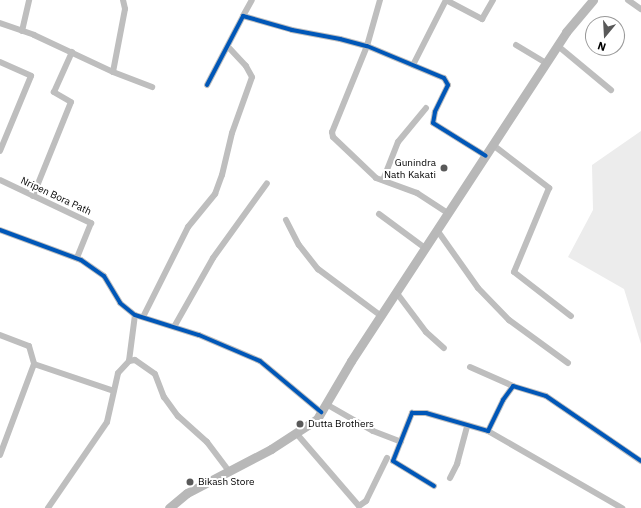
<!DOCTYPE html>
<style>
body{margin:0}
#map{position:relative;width:641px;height:508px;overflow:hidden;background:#fff;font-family:"IBM Plex Sans",sans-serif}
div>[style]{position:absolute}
.green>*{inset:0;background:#ececec}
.street>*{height:6px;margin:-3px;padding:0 3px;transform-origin:3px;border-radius:3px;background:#bebebe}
.secondary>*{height:9px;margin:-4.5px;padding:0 4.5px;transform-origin:4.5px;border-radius:4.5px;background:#b8b8b8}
.cycleway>*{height:4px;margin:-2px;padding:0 2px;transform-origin:2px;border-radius:2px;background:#0057b8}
.dots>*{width:11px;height:11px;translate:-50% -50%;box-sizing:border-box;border:2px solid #fff;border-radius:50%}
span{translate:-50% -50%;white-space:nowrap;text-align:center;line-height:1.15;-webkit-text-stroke:4px #fff;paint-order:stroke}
.poi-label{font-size:10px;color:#000}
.right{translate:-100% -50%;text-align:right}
.left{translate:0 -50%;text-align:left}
.street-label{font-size:10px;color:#000}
.north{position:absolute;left:585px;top:16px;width:40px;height:40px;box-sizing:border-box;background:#fff;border:1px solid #999;border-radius:50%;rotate:198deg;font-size:11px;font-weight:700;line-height:16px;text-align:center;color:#000}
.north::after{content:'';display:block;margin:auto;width:14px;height:18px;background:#595959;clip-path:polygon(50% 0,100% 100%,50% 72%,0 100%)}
</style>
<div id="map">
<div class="green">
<div style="clip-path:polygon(641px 131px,641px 344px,624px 289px,568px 257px,593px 210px,592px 165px)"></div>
</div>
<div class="street">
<div style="left:123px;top:0;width:9px;rotate:77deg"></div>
<div style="left:125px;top:9px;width:64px;rotate:100.8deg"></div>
<div style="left:113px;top:72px;width:42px;rotate:21deg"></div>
<div style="left:380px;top:0;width:48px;rotate:105.8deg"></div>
<div style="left:367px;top:46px;width:93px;rotate:112.1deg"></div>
<div style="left:332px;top:132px;width:5px;rotate:79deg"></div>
<div style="left:333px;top:137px;width:59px;rotate:43.6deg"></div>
<div style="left:376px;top:178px;width:44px;rotate:20.1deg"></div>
<div style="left:417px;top:193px;width:37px;rotate:33deg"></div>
<div style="left:446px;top:0;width:41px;rotate:27.8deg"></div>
<div style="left:482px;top:19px;width:22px;rotate:-60deg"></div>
<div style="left:628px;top:0;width:16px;rotate:35deg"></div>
<div style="left:243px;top:16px;width:18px;rotate:-61deg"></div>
<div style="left:0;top:23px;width:36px;rotate:19deg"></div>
<div style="left:34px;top:35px;width:87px;rotate:25.1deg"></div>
<div style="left:22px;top:31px;width:32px;rotate:-77deg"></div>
<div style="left:516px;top:45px;width:35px;rotate:31deg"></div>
<div style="left:558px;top:46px;width:69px;rotate:39.7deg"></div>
<div style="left:0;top:62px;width:34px;rotate:24deg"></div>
<div style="left:31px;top:76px;width:81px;rotate:112.5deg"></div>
<div style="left:413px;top:65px;width:73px;rotate:-63.1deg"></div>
<div style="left:207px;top:85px;width:78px;rotate:-62.4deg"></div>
<div style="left:243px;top:16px;width:51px;rotate:15.9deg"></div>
<div style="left:292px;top:30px;width:49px;rotate:10.6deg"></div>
<div style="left:340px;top:39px;width:28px;rotate:15deg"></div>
<div style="left:367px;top:46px;width:83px;rotate:22.6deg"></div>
<div style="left:444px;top:78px;width:8px;rotate:60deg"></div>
<div style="left:448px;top:85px;width:30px;rotate:116deg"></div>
<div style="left:435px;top:112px;width:11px;rotate:100deg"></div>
<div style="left:433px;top:123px;width:62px;rotate:31.9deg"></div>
<div style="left:493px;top:145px;width:71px;rotate:37.5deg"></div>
<div style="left:549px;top:188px;width:91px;rotate:112.6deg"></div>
<div style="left:514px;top:272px;width:72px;rotate:37.7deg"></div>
<div style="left:0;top:180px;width:101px;rotate:25.3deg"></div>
<div style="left:91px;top:223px;width:38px;rotate:112deg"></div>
<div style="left:383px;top:180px;width:41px;rotate:-68.5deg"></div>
<div style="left:398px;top:142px;width:44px;rotate:-50.5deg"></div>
<div style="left:33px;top:196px;width:101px;rotate:-68deg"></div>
<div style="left:71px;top:102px;width:20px;rotate:-150deg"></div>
<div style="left:54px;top:92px;width:44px;rotate:-65.8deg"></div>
<div style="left:379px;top:214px;width:57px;rotate:36.5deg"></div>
<div style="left:286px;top:220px;width:28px;rotate:63deg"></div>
<div style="left:299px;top:245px;width:31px;rotate:52deg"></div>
<div style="left:318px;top:269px;width:79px;rotate:36.7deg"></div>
<div style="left:0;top:230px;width:86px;rotate:20.3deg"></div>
<div style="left:81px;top:260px;width:28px;rotate:35deg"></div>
<div style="left:104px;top:276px;width:31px;rotate:59deg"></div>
<div style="left:120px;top:303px;width:19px;rotate:39deg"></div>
<div style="left:135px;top:315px;width:67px;rotate:17.4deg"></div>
<div style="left:199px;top:335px;width:66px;rotate:23.1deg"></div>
<div style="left:260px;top:361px;width:80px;rotate:39.9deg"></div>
<div style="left:437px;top:230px;width:71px;rotate:54.7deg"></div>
<div style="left:478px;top:288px;width:45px;rotate:45.9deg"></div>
<div style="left:509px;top:320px;width:73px;rotate:36.1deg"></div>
<div style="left:396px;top:292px;width:50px;rotate:53.1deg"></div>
<div style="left:426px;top:332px;width:24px;rotate:42deg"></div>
<div style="left:143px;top:317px;width:101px;rotate:-63.4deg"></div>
<div style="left:188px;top:227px;width:43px;rotate:-50.7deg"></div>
<div style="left:215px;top:194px;width:20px;rotate:-70deg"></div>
<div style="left:222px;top:175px;width:43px;rotate:-76.6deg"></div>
<div style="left:232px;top:133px;width:59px;rotate:-70.3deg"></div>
<div style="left:252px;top:77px;width:13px;rotate:-119deg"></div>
<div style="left:246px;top:66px;width:26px;rotate:-133deg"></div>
<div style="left:174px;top:327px;width:79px;rotate:-60.5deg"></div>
<div style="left:213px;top:258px;width:92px;rotate:-54.2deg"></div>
<div style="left:0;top:335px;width:31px;rotate:21deg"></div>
<div style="left:29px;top:346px;width:19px;rotate:74deg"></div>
<div style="left:34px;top:364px;width:97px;rotate:110.5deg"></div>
<div style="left:129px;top:361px;width:46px;rotate:-82.6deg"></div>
<div style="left:34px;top:364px;width:84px;rotate:18.6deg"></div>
<div style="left:470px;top:367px;width:47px;rotate:23.8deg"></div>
<div style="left:326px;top:404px;width:54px;rotate:29.9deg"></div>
<div style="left:373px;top:431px;width:30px;rotate:21deg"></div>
<div style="left:488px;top:431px;width:155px;rotate:29.9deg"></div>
<div style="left:296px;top:433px;width:96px;rotate:49.2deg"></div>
<div style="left:359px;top:506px;width:9px;rotate:-36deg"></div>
<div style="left:366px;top:501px;width:48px;rotate:-64deg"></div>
<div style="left:450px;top:478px;width:16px;rotate:-63deg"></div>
<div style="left:457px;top:464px;width:38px;rotate:-75deg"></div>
<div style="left:434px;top:486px;width:48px;rotate:-148.6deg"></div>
<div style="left:393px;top:461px;width:52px;rotate:-68.4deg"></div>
<div style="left:412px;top:413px;width:14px"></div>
<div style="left:426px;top:413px;width:65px;rotate:16.2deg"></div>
<div style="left:488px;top:431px;width:34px;rotate:-64deg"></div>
<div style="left:503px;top:400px;width:17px;rotate:-54deg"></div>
<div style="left:513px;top:386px;width:34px;rotate:17deg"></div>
<div style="left:546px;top:396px;width:115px;rotate:34.4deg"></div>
<div style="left:48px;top:508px;width:104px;rotate:-55.5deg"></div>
<div style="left:107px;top:422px;width:50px;rotate:-77.3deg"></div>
<div style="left:118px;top:373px;width:16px;rotate:-47deg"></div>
<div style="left:129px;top:361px;width:6px;rotate:-9deg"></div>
<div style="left:135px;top:360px;width:24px;rotate:35deg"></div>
<div style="left:155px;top:374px;width:25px;rotate:69deg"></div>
<div style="left:164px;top:397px;width:24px;rotate:54deg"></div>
<div style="left:178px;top:416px;width:39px;rotate:42deg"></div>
<div style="left:207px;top:442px;width:36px;rotate:53deg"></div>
</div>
<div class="secondary">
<div style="left:169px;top:508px;width:23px;rotate:-40deg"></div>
<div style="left:187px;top:493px;width:95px;rotate:-27.6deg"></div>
<div style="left:271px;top:449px;width:55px;rotate:-33.1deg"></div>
<div style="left:317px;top:419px;width:67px;rotate:-59.6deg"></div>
<div style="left:351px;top:361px;width:393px;rotate:-56.8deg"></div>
<div style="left:566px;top:32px;width:42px;rotate:-49.8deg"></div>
</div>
<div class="cycleway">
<div style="left:207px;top:85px;width:78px;rotate:-62.4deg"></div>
<div style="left:243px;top:16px;width:51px;rotate:15.9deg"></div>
<div style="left:292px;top:30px;width:49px;rotate:10.6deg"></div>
<div style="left:340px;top:39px;width:28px;rotate:15deg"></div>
<div style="left:367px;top:46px;width:83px;rotate:22.6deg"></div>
<div style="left:444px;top:78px;width:8px;rotate:60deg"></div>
<div style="left:448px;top:85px;width:30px;rotate:116deg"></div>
<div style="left:435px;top:112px;width:11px;rotate:100deg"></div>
<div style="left:433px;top:123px;width:62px;rotate:31.9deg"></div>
<div style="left:0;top:230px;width:86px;rotate:20.3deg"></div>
<div style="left:81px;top:260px;width:28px;rotate:35deg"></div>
<div style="left:104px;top:276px;width:31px;rotate:59deg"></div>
<div style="left:120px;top:303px;width:19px;rotate:39deg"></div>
<div style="left:135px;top:315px;width:67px;rotate:17.4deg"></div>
<div style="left:199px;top:335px;width:66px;rotate:23.1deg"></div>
<div style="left:260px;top:361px;width:80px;rotate:39.9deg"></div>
<div style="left:434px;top:486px;width:48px;rotate:-148.6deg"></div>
<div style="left:393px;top:461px;width:52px;rotate:-68.4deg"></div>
<div style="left:412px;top:413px;width:14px"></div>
<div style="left:426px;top:413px;width:65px;rotate:16.2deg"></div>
<div style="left:488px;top:431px;width:34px;rotate:-64deg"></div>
<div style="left:503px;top:400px;width:17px;rotate:-54deg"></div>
<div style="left:513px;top:386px;width:34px;rotate:17deg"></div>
<div style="left:546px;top:396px;width:115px;rotate:34.4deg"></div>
</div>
<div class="dots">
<div style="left:444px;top:168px;background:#595959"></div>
<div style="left:300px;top:424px;background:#595959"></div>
<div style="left:190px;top:482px;background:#595959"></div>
</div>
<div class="poi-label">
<span class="right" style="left:436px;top:168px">Gunindra<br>Nath Kakati</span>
<span class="left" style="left:308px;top:424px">Dutta Brothers</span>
<span class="left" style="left:198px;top:482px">Bikash Store</span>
</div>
<div class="street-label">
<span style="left:56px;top:196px;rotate:25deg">Nripen Bora Path</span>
</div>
<div class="north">N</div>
</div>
